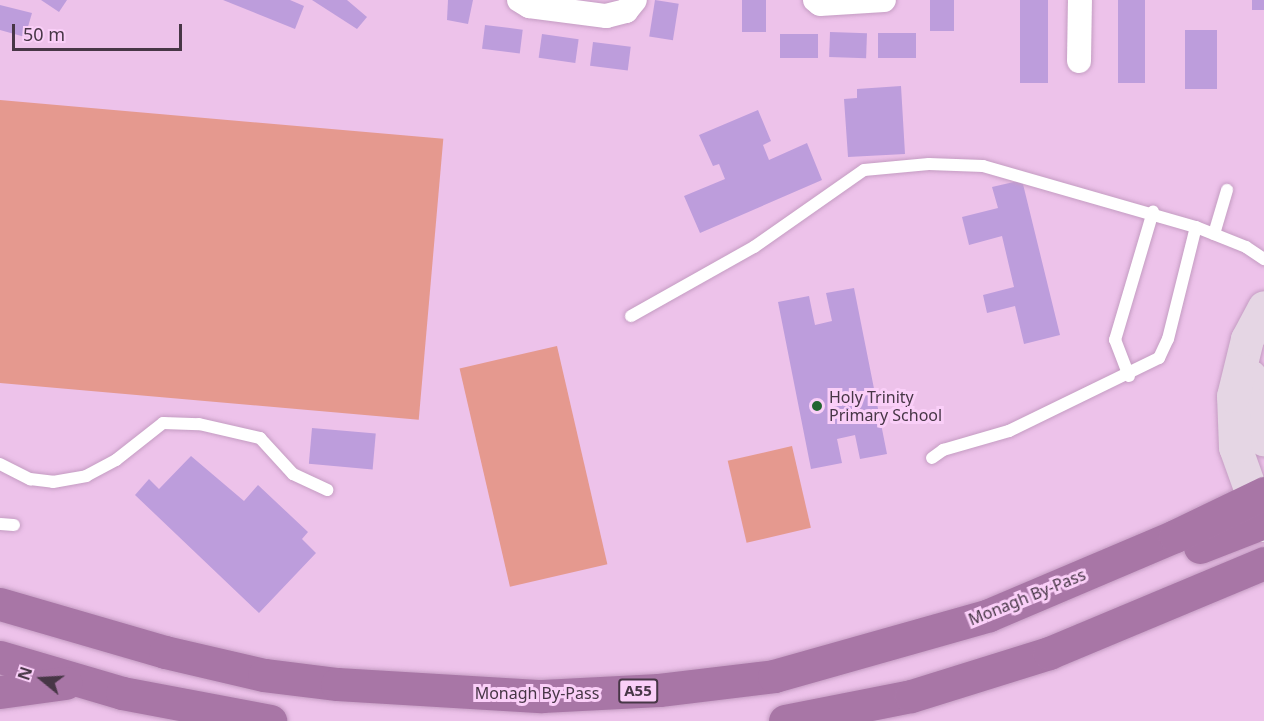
<!DOCTYPE html>
<style>
body{margin:0}
#map{position:relative;width:1264px;height:721px;overflow:hidden;background:#edc2ea;font-family:"Noto Sans",sans-serif}
div>[style]{position:absolute}
.green>*{inset:0;background:#e5998f;transform-origin:0 0}
.building>*{inset:0;background:#bd9ddc;transform-origin:0 0}
.roads{filter:drop-shadow(0 0 2px #c49cc2) drop-shadow(0 0 2px #c49cc2)}
.lane>*{height:12px;margin:-6px;padding:0 6px;transform-origin:6px;border-radius:6px;background:#fff}
.street>*{height:24px;margin:-12px;padding:0 12px;transform-origin:12px;border-radius:12px;background:#fff}
.secondary>*{height:33px;margin:-16.5px;padding:0 16.5px;transform-origin:16.5px;border-radius:16.5px;background:#e5d6e4}
.highway>*{height:33px;margin:-16.5px;padding:0 16.5px;transform-origin:16.5px;border-radius:16.5px;background:#a876a6}
.dots>*{width:16px;height:16px;translate:-50% -50%;box-sizing:border-box;border:3px solid #facff8;border-radius:50%}
span{translate:-50% -50%;white-space:nowrap;text-align:center;line-height:1.15;-webkit-text-stroke:6px #facff8;paint-order:stroke}
.shield-label span{padding:2px 4px;background:#facff8;border:2px solid;border-radius:4px;-webkit-text-stroke-width:0}
.shield-label{font-size:15px;color:#473646;font-weight:700}
.poi-label{font-size:16px;color:#473646}
.left{translate:0 -50%;text-align:left}
.street-label{font-size:16px;color:#473646}
.north{position:absolute;left:12px;top:649px;width:60px;height:60px;-webkit-text-stroke:4px #facff8;paint-order:stroke;rotate:288deg;font-size:16px;font-weight:700;line-height:24px;text-align:center;color:#473646}
.north::after{content:'';display:block;margin:auto;width:21px;height:27px;background:#473646;clip-path:polygon(50% 0,100% 100%,50% 72%,0 100%)}
.scale{position:absolute;left:12px;top:24px;width:170px;height:27px;box-sizing:border-box;border:3px solid #473646;border-top:0;padding-left:8px;font-size:18px;line-height:21px;white-space:nowrap;color:#473646;-webkit-text-stroke:4px #facff8;paint-order:stroke}
</style>
<div id="map">
<div class="green">
<div style="left:0;top:100px;width:445px;height:282px;rotate:5deg"></div>
<div style="left:557px;top:346px;width:224px;height:100px;rotate:77deg"></div>
<div style="left:792px;top:446px;width:84px;height:66px;rotate:77deg"></div>
</div>
<div class="building">
<div style="clip-path:polygon(41px 0,67px 0,59px 12px)"></div>
<div style="clip-path:polygon(223px 0,290px 0,304px 6px,295px 29px)"></div>
<div style="clip-path:polygon(312px 0,347px 0,367px 17px,357px 29px)"></div>
<div style="clip-path:polygon(448px 0,473px 0,468px 24px,447px 20px)"></div>
<div style="left:655px;top:0;width:24px;height:37px;rotate:9deg"></div>
<div style="left:742px;top:0;width:24px;height:32px"></div>
<div style="left:930px;top:0;width:24px;height:31px"></div>
<div style="left:1020px;top:0;width:28px;height:83px"></div>
<div style="left:1118px;top:0;width:27px;height:83px"></div>
<div style="left:1252px;top:0;width:12px;height:10px"></div>
<div style="clip-path:polygon(0 5px,32px 13px,25px 37px,0 30px)"></div>
<div style="left:485px;top:25px;width:38px;height:24px;rotate:7deg"></div>
<div style="left:1185px;top:30px;width:32px;height:59px"></div>
<div style="left:830px;top:32px;width:37px;height:25px;rotate:2deg"></div>
<div style="left:878px;top:33px;width:38px;height:25px"></div>
<div style="left:542px;top:34px;width:37px;height:24px;rotate:8deg"></div>
<div style="left:780px;top:34px;width:38px;height:24px"></div>
<div style="left:593px;top:42px;width:38px;height:24px;rotate:7deg"></div>
<div style="clip-path:polygon(901px 86px,905px 154px,848px 157px,844px 99px,857px 98px,857px 89px)"></div>
<div style="clip-path:polygon(758px 110px,771px 141px,763px 145px,769px 160px,807px 143px,822px 180px,700px 233px,684px 196px,725px 179px,719px 164px,713px 166px,699px 135px)"></div>
<div style="clip-path:polygon(1022px 180px,1060px 335px,1024px 344px,1015px 306px,987px 313px,983px 295px,1014px 287px,1002px 236px,969px 245px,962px 217px,998px 208px,992px 187px)"></div>
<div style="clip-path:polygon(854px 288px,887px 454px,860px 459px,855px 435px,837px 439px,842px 463px,811px 469px,778px 302px,809px 296px,815px 325px,832px 321px,826px 293px)"></div>
<div style="left:312px;top:428px;width:64px;height:36px;rotate:5deg"></div>
<div style="clip-path:polygon(191px 456px,244px 501px,258px 485px,308px 532px,302px 539px,316px 553px,259px 613px,135px 495px,149px 479px,159px 489px)"></div>
</div>
<div class="roads">
<div class="lane">
<div style="left:1214px;top:234px;width:46px;rotate:-73.5deg"></div>
<div style="left:631px;top:316px;width:141px;rotate:-29.3deg"></div>
<div style="left:754px;top:247px;width:134px;rotate:-35deg"></div>
<div style="left:864px;top:170px;width:65px;rotate:-5.3deg"></div>
<div style="left:929px;top:164px;width:54px;rotate:2.1deg"></div>
<div style="left:983px;top:166px;width:222px;rotate:16deg"></div>
<div style="left:1129px;top:376px;width:39px;rotate:-111deg"></div>
<div style="left:1115px;top:340px;width:134px;rotate:-73.5deg"></div>
<div style="left:932px;top:458px;width:14px;rotate:-36deg"></div>
<div style="left:943px;top:450px;width:69px;rotate:-16.1deg"></div>
<div style="left:1009px;top:431px;width:167px;rotate:-26deg"></div>
<div style="left:1159px;top:358px;width:21px;rotate:-65deg"></div>
<div style="left:1168px;top:339px;width:115px;rotate:-76deg"></div>
<div style="left:1196px;top:227px;width:54px;rotate:21.8deg"></div>
<div style="left:1246px;top:247px;width:22px;rotate:34deg"></div>
<div style="left:0;top:464px;width:34px;rotate:27deg"></div>
<div style="left:30px;top:479px;width:23px;rotate:7deg"></div>
<div style="left:53px;top:482px;width:34px;rotate:-10deg"></div>
<div style="left:86px;top:476px;width:34px;rotate:-28deg"></div>
<div style="left:116px;top:460px;width:60px;rotate:-38.2deg"></div>
<div style="left:163px;top:423px;width:36px;rotate:2deg"></div>
<div style="left:199px;top:424px;width:63px;rotate:12.9deg"></div>
<div style="left:260px;top:438px;width:49px;rotate:47.5deg"></div>
<div style="left:293px;top:474px;width:38px;rotate:25deg"></div>
<div style="left:0;top:524px;width:14px;rotate:4deg"></div>
</div>
<div class="street">
<div style="left:519px;top:0;width:12px;rotate:31deg"></div>
<div style="left:529px;top:6px;width:78px;rotate:7.4deg"></div>
<div style="left:606px;top:16px;width:21px;rotate:-14deg"></div>
<div style="left:626px;top:11px;width:14px;rotate:-51deg"></div>
<div style="left:815px;top:0;width:6px;rotate:39deg"></div>
<div style="left:820px;top:4px;width:64px;rotate:-3.6deg"></div>
<div style="left:1079px;top:61px;width:61px;rotate:-89.1deg"></div>
</div>
<div class="secondary">
<div style="left:1250px;top:376px;width:28px;rotate:84deg"></div>
<div style="left:1253px;top:404px;width:37px;rotate:73deg"></div>
<div style="left:1263px;top:525px;width:83px;rotate:-109.7deg"></div>
<div style="left:1235px;top:447px;width:51px;rotate:-92.2deg"></div>
<div style="left:1233px;top:396px;width:59px;rotate:-76.2deg"></div>
<div style="left:1247px;top:339px;width:36px;rotate:-62deg"></div>
</div>
<div class="highway">
<div style="left:1200px;top:547px;width:69px;rotate:-21.3deg"></div>
<div style="left:0;top:604px;width:172px;rotate:16.2deg"></div>
<div style="left:165px;top:652px;width:102px;rotate:13.1deg"></div>
<div style="left:264px;top:675px;width:74px;rotate:7deg"></div>
<div style="left:337px;top:684px;width:205px;rotate:3.4deg"></div>
<div style="left:542px;top:696px;width:117px;rotate:-2.9deg"></div>
<div style="left:659px;top:690px;width:116px;rotate:-6.9deg"></div>
<div style="left:774px;top:676px;width:223px;rotate:-15.8deg"></div>
<div style="left:989px;top:615px;width:202px;rotate:-23deg"></div>
<div style="left:1175px;top:536px;width:99px;rotate:-25.8deg"></div>
<div style="left:0;top:657px;width:127px;rotate:16.4deg"></div>
<div style="left:122px;top:693px;width:151px;rotate:10.7deg"></div>
<div style="left:0;top:692px;width:66px;rotate:-7.9deg"></div>
<div style="left:785px;top:721px;width:128px;rotate:-11.2deg"></div>
<div style="left:911px;top:696px;width:145px;rotate:-17.3deg"></div>
<div style="left:1049px;top:653px;width:233px;rotate:-22.7deg"></div>
</div>
</div>
<div class="dots">
<div style="left:817px;top:406px;background:#226631"></div>
</div>
<div class="shield-label">
<span style="left:638px;top:691px">A55</span>
</div>
<div class="poi-label">
<span class="left" style="left:829px;top:406px">Holy Trinity<br>Primary School</span>
</div>
<div class="street-label">
<span style="left:1027px;top:597px;rotate:-22deg">Monagh By-Pass</span>
<span style="left:537px;top:693px">Monagh By-Pass</span>
</div>
<div class="north">N</div>
<div class="scale">50 m</div>
</div>
